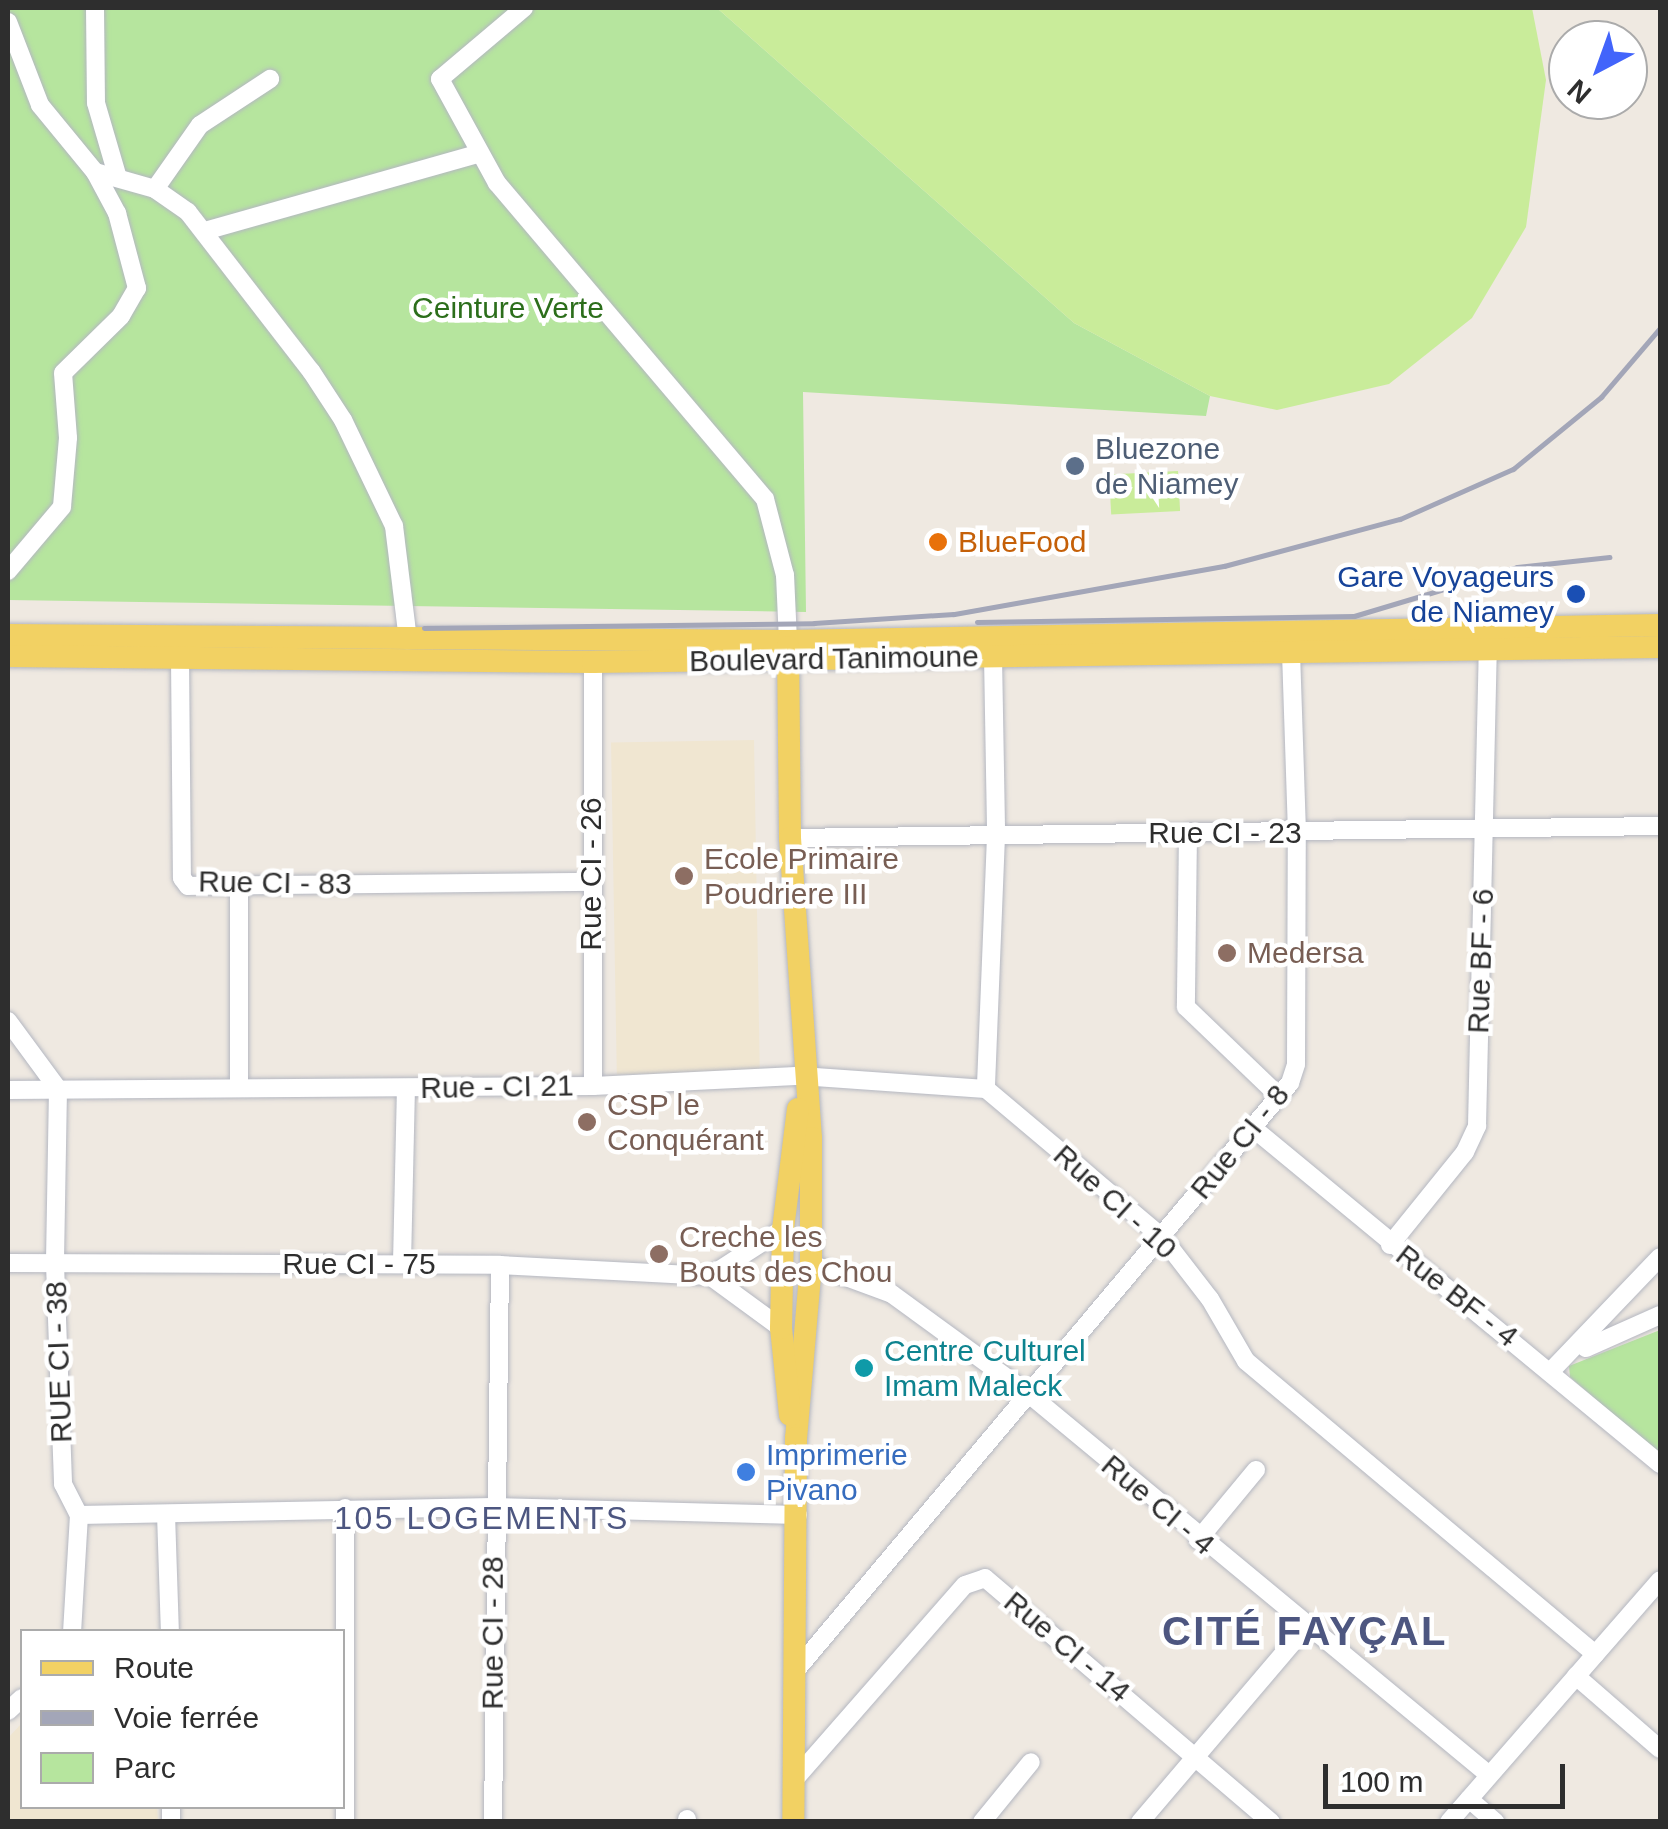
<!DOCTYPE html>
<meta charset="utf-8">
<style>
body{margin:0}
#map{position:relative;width:1668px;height:1829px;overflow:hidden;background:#efe9e1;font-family:Helvetica,sans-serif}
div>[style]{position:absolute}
.education>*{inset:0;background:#f0e6d1;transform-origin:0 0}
.green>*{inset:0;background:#b6e59e}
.pitch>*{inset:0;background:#c9ec9a;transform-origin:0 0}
.roads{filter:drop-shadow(0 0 2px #b4b7c1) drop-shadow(0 0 2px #b4b7c1)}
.minor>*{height:18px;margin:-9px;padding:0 9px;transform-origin:9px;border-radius:9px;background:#fff}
.major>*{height:22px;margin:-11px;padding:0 11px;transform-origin:11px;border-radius:11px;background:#f2d163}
.rail>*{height:5px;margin:-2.5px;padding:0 2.5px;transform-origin:2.5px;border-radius:2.5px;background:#a3a6b8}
.dots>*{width:28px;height:28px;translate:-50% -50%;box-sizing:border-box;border:5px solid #fff;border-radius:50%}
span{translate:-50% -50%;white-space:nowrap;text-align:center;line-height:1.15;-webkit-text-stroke:9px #fff;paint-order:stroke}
.park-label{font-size:30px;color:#2c6e1b}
.service-label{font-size:30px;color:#4e5e75}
.left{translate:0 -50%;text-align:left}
.food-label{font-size:30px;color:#c56008}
.transit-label{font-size:30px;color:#164399}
.right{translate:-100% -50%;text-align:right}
.street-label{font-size:30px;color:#2e2e2e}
.education-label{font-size:30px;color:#785e54}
.culture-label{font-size:30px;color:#0d838f}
.shop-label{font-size:30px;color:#366cbe}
.neighbourhood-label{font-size:32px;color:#4d5680;letter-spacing:2.5px}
.district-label{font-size:40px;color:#4d5680;font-weight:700;letter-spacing:2.5px}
.frame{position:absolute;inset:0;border:10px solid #2e2e2e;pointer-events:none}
.legend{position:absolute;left:20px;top:1629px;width:325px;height:180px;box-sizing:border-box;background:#fff;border:2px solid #ababab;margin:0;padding:12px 18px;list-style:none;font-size:30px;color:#2e2e2e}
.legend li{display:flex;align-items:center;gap:20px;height:50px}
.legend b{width:50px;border:2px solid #ababab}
.north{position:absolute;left:1548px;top:20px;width:100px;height:100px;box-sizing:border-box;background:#fff;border:2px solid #ababab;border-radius:50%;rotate:221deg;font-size:28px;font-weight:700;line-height:40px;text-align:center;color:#2e2e2e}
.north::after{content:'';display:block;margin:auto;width:35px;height:45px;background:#4264fb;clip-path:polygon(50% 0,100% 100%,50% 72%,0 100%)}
.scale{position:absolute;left:1323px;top:1764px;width:242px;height:45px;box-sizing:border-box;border:5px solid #2e2e2e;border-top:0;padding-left:12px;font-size:30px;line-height:35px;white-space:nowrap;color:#2e2e2e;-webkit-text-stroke:8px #fff;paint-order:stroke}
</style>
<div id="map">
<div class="education">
<div style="left:754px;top:740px;width:332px;height:143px;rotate:89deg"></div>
<div style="clip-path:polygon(22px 1723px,22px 1806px,157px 1807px,158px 1821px,8px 1821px,8px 1738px)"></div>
</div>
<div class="green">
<div style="clip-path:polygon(8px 8px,717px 8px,1074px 323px,1210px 396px,1206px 416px,803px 392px,806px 612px,8px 600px)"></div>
<div style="clip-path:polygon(1660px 1330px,1660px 1455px,1570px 1377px,1569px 1366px)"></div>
</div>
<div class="pitch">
<div style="clip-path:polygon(717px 8px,1532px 8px,1546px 80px,1526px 227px,1472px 318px,1389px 384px,1277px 410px,1210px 396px,1074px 323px)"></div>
<div style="left:1178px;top:471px;width:40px;height:69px;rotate:87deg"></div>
</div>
<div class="roads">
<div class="minor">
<div style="left:95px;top:8px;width:95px;rotate:89.4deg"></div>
<div style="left:96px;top:103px;width:78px;rotate:73.7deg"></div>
<div style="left:524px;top:8px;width:110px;rotate:139.8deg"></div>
<div style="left:440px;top:79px;width:119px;rotate:61.3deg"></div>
<div style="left:497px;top:183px;width:414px;rotate:49.7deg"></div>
<div style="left:765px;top:499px;width:79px;rotate:75.3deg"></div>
<div style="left:785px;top:575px;width:66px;rotate:87.4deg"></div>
<div style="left:8px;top:22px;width:89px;rotate:68.9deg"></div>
<div style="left:40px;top:105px;width:87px;rotate:50.6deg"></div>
<div style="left:95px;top:172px;width:47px;rotate:61.8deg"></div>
<div style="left:117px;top:213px;width:78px;rotate:75.1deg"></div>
<div style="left:137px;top:288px;width:32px;rotate:120deg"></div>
<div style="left:121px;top:316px;width:81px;rotate:135.5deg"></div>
<div style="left:63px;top:373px;width:65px;rotate:85.6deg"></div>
<div style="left:68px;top:438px;width:69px;rotate:95deg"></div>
<div style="left:62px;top:507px;width:84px;rotate:130.2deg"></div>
<div style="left:95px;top:172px;width:62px;rotate:15.8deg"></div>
<div style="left:155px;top:189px;width:40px;rotate:34.9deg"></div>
<div style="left:188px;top:212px;width:201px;rotate:52.3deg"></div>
<div style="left:311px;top:371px;width:59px;rotate:56.9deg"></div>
<div style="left:343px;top:420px;width:118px;rotate:64.3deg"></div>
<div style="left:394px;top:526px;width:115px;rotate:83deg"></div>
<div style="left:155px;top:189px;width:78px;rotate:-54.9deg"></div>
<div style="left:200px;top:125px;width:84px;rotate:-33.3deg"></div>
<div style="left:205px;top:231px;width:283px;rotate:-15.8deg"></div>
<div style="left:993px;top:656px;width:180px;rotate:89deg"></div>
<div style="left:996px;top:836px;width:253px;rotate:92.3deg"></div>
<div style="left:986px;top:1089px;width:230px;rotate:40.1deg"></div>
<div style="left:1162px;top:1237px;width:78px;rotate:52.3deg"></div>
<div style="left:1210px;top:1299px;width:72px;rotate:59.9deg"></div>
<div style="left:1246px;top:1361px;width:456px;rotate:40deg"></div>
<div style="left:180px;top:657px;width:221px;rotate:89.5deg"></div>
<div style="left:182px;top:878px;width:10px;rotate:53deg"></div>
<div style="left:188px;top:886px;width:402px;rotate:-0.6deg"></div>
<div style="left:593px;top:662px;width:424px;rotate:90deg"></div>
<div style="left:1188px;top:832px;width:175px;rotate:90.7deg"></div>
<div style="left:1186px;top:1007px;width:130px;rotate:43.8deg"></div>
<div style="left:790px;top:838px;width:870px;rotate:-0.79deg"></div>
<div style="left:8px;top:1021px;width:84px;rotate:53.7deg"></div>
<div style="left:58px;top:1089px;width:175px;rotate:91deg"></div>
<div style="left:55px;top:1264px;width:220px;rotate:87.9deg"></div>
<div style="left:63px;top:1484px;width:35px;rotate:63deg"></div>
<div style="left:79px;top:1515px;width:117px;rotate:93.4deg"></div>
<div style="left:239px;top:1085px;width:200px;rotate:-90deg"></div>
<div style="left:8px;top:1090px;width:585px;rotate:-0.39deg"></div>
<div style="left:593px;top:1086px;width:208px;rotate:-2.8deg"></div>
<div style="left:801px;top:1076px;width:185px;rotate:4deg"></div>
<div style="left:1253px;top:1128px;width:528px;rotate:39.54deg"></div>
<div style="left:1390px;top:1245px;width:119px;rotate:-51.1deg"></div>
<div style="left:1465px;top:1152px;width:29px;rotate:-65deg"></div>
<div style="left:1477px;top:1126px;width:478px;rotate:-88.7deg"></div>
<div style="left:8px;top:1263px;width:492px;rotate:0.2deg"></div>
<div style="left:500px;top:1265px;width:210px;rotate:3deg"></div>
<div style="left:710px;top:1276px;width:88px;rotate:36.2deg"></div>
<div style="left:402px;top:1263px;width:175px;rotate:-88.7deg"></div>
<div style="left:811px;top:1264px;width:86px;rotate:20.3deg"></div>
<div style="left:892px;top:1294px;width:170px;rotate:36.1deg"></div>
<div style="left:1029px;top:1394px;width:597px;rotate:39.63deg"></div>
<div style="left:710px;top:1276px;width:87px;rotate:-32.8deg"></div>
<div style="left:1586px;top:1348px;width:81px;rotate:-24deg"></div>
<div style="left:1552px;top:1370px;width:156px;rotate:-46.3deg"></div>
<div style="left:345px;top:1508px;width:314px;rotate:90deg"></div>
<div style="left:166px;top:1514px;width:118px;rotate:88.1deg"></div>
<div style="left:79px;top:1515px;width:414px;rotate:-1.1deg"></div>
<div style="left:493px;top:1507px;width:305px;rotate:1.5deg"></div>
<div style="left:1198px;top:1540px;width:91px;rotate:-50.4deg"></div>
<div style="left:797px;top:1669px;width:766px;rotate:-49.93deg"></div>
<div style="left:1290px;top:1083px;width:20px;rotate:-72deg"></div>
<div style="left:1296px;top:1064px;width:231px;rotate:-89.8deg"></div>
<div style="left:1297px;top:833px;width:181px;rotate:-91.9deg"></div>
<div style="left:1576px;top:1676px;width:111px;rotate:41deg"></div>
<div style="left:8px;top:1711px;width:19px;rotate:-43deg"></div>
<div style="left:794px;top:1780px;width:259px;rotate:-48.8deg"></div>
<div style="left:965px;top:1585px;width:21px;rotate:-19deg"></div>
<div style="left:985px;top:1578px;width:376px;rotate:40.5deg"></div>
<div style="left:1469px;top:1799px;width:35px;rotate:41deg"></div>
<div style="left:171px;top:1806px;width:16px;rotate:90deg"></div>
<div style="left:687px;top:1819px;width:3px;rotate:90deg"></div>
<div style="left:493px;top:1822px;width:557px;rotate:-89.28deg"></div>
<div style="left:982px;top:1822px;width:77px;rotate:-50.8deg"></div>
<div style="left:1140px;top:1822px;width:255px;rotate:-49.6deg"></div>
<div style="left:1449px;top:1822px;width:321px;rotate:-48.9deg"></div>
</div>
<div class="major">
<div style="left:8px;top:635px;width:780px;rotate:0.44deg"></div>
<div style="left:788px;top:641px;width:872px;rotate:-1.05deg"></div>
<div style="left:788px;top:647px;width:191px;rotate:89.4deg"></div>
<div style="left:790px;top:838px;width:301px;rotate:86deg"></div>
<div style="left:811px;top:1138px;width:126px;rotate:90deg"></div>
<div style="left:811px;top:1264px;width:175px;rotate:94.9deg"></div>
<div style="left:796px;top:1438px;width:384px;rotate:90.4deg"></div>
<div style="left:8px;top:656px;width:585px;rotate:0.59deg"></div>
<div style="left:593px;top:662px;width:1067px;rotate:-0.81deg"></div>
<div style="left:790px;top:1415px;width:87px;rotate:-95.9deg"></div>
<div style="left:781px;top:1328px;width:99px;rotate:-88.8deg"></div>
<div style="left:783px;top:1229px;width:121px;rotate:-82.9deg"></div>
</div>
</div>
<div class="rail">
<div style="left:977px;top:622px;width:377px;rotate:-0.9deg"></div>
<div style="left:1354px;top:616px;width:170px;rotate:-16.7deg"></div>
<div style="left:1517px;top:567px;width:93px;rotate:-6.2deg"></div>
<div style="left:424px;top:628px;width:390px;rotate:-0.7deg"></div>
<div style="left:814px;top:623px;width:140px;rotate:-3.7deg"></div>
<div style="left:954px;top:614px;width:274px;rotate:-10.1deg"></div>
<div style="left:1224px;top:566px;width:182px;rotate:-15deg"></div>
<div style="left:1400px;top:519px;width:124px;rotate:-23.9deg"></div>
<div style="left:1513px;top:469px;width:114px;rotate:-39.3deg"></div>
<div style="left:1601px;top:397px;width:91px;rotate:-49.5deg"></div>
</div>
<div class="dots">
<div style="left:1075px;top:466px;background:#5c6f8a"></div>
<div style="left:938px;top:542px;background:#e8710a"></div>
<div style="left:1576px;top:594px;background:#1a4fb4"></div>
<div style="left:684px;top:876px;background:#8d6e63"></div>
<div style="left:1227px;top:953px;background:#8d6e63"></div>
<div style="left:587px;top:1122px;background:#8d6e63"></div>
<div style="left:659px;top:1254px;background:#8d6e63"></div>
<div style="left:864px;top:1368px;background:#0f9aa8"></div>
<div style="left:746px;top:1472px;background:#3f7fe0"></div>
</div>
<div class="park-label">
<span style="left:508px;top:308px">Ceinture Verte</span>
</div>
<div class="service-label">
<span class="left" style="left:1095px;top:466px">Bluezone<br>de Niamey</span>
</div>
<div class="food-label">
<span class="left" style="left:958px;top:542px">BlueFood</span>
</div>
<div class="transit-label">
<span class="right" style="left:1554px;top:594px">Gare Voyageurs<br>de Niamey</span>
</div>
<div class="street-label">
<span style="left:834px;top:659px;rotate:-1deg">Boulevard Tanimoune</span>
<span style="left:1225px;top:833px">Rue CI - 23</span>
<span style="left:591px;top:874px;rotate:-90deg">Rue CI - 26</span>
<span style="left:275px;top:883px;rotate:1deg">Rue CI - 83</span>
<span style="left:1481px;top:961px;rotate:-88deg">Rue BF - 6</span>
<span style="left:497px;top:1087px;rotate:-1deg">Rue - CI 21</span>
<span style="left:1240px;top:1142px;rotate:-51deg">Rue CI - 8</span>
<span style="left:1115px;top:1202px;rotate:42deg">Rue CI - 10</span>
<span style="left:359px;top:1264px">Rue CI - 75</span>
<span style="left:1457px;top:1296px;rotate:38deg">Rue BF - 4</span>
<span style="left:59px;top:1362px;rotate:-92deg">RUE CI - 38</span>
<span style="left:1158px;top:1505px;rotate:40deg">Rue CI - 4</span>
<span style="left:493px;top:1633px;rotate:-90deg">Rue CI - 28</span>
<span style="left:1067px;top:1647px;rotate:40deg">Rue CI - 14</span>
</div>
<div class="education-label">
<span class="left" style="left:704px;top:876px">Ecole Primaire<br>Poudriere III</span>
<span class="left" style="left:1247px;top:953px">Medersa</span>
<span class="left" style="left:607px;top:1122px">CSP le<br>Conquérant</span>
<span class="left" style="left:679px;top:1254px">Creche les<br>Bouts des Chou</span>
</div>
<div class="culture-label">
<span class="left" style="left:884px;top:1368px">Centre Culturel<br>Imam Maleck</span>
</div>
<div class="shop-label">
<span class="left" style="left:766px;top:1472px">Imprimerie<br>Pivano</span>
</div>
<div class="neighbourhood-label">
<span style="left:482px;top:1518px">105 LOGEMENTS</span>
</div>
<div class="district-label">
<span style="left:1305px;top:1631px">CITÉ FAYÇAL</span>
</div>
<div class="frame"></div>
<ul class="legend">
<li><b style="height:12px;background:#f2d163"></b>Route</li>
<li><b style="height:12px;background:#a3a6b8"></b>Voie ferrée</li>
<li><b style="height:28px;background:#b6e59e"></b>Parc</li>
</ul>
<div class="north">N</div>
<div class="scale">100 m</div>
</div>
